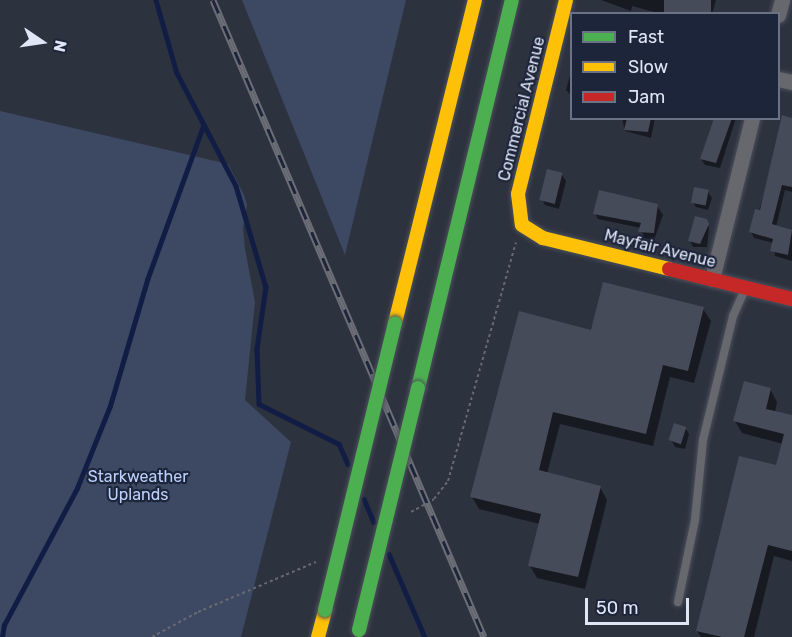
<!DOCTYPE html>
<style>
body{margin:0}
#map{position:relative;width:792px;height:637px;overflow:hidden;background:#2d323f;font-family:Rubik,sans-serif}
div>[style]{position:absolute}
.green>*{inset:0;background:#3d4863}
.shadow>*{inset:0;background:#0007}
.stream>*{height:4.5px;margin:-2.25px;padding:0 2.25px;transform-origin:2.25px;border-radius:2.25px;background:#111d44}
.building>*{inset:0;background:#464b5a;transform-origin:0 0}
.path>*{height:2px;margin-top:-1px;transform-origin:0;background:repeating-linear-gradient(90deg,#676971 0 3px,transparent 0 6px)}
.roads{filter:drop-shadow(0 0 2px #4b505a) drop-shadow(0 0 2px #4b505a)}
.lane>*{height:8px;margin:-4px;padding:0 4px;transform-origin:4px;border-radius:4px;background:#67686e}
.street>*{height:15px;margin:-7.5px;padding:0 7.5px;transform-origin:7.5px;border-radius:7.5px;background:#67686e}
.fast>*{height:14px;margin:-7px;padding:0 7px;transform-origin:7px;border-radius:7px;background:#4caf50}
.slow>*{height:14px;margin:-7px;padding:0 7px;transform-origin:7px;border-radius:7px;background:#ffc107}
.jam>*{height:14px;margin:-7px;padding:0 7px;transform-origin:7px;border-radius:7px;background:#c62828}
.rail>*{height:7px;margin-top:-3.5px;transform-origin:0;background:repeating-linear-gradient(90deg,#1d253b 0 14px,#6c6e76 0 28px);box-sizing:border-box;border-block:2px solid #6c6e76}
.bridges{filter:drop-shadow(0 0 2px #4b505a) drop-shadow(0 0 2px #4b505a)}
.fast-bridge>*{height:14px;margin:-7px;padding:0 7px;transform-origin:7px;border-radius:7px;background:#4caf50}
span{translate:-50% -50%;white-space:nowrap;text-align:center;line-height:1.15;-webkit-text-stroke:4.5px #1d253b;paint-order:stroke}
.street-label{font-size:16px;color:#e0e6f5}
.park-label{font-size:16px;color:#bdd0fc}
.legend{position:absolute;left:570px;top:12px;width:210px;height:108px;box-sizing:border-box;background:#1d253b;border:2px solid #6b7285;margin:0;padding:8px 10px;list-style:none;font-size:18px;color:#e0e6f5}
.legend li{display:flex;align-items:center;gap:12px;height:30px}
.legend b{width:30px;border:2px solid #6b7285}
.north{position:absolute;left:12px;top:12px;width:60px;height:60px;-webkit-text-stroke:4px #1d253b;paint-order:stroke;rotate:103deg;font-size:16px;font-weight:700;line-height:24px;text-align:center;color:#e0e6f5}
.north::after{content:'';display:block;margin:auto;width:21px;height:27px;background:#e0e6f5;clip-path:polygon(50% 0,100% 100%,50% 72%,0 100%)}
.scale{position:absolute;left:585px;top:598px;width:104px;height:27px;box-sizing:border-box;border:3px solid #e0e6f5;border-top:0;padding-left:8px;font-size:18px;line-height:21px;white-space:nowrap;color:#e0e6f5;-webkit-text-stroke:4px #1d253b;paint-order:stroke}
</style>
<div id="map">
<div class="green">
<div style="clip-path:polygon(242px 0,406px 0,345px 255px)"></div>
<div style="clip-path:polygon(0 111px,228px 164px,244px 195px,247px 205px,243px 228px,245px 249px,255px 302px,245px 400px,291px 442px,241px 637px,0 637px)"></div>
</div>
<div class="shadow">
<div style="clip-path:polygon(601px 0,716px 0,712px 14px,662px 14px,632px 6px,631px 11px)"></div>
<div style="clip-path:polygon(572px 68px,572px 96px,566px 90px)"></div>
<div style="clip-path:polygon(622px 118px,655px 118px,651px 138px,625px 131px)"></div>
<div style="clip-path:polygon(714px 118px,736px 118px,720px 168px,705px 165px,701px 159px)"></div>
<div style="clip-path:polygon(792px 119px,792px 192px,785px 190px,776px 227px,792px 231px,792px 261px,775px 256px,774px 243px,754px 238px,751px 232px)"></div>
<div style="clip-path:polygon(562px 175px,566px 181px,559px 209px,545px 205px,542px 199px)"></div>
<div style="clip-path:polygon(708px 192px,712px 198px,708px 210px,696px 207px,692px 201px)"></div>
<div style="clip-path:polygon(657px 206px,663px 215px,654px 240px,644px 238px,641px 228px,598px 219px,595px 213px)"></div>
<div style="clip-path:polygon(706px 220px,709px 227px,707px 247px,693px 247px,690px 241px)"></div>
<div style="clip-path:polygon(703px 309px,711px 321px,694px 383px,670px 377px,653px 446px,560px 424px,547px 474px,600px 487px,607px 500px,585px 589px,537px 578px,530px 566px,540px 524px,479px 509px,472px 497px,592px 331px)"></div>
<div style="clip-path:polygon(770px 389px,777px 402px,775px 412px,792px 416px,792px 561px,774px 556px,754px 637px,701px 637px,697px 631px,778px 467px,783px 444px,742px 433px,735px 421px)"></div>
<div style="clip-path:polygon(685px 428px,689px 434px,685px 449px,675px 447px,671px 440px)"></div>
</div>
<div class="stream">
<div style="left:156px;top:0;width:76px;rotate:74deg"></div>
<div style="left:177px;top:73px;width:127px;rotate:62.4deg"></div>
<div style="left:236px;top:186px;width:105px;rotate:73.5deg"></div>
<div style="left:266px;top:287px;width:63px;rotate:98.3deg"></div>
<div style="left:257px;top:349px;width:55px;rotate:87.9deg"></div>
<div style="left:259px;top:404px;width:89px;rotate:26.6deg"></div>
<div style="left:339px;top:444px;width:22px;rotate:66deg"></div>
<div style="left:364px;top:499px;width:25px;rotate:67deg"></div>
<div style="left:389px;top:554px;width:90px;rotate:66.6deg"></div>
<div style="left:2px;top:637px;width:12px;rotate:-81deg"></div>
<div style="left:4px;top:625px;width:155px;rotate:-61.9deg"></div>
<div style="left:77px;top:488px;width:88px;rotate:-68.1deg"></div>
<div style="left:110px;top:406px;width:131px;rotate:-73.6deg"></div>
<div style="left:147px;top:280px;width:164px;rotate:-70deg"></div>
</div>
<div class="building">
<div style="left:664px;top:0;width:47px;height:15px"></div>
<div style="clip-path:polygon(782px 115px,792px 118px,792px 187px,782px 185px,772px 224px,792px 230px,788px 255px,770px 251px,773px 239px,749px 232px,755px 209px,760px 210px)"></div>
<div style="clip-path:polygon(627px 118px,651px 118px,648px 132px,624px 130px)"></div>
<div style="clip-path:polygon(714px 118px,732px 118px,716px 163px,700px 159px)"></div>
<div style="left:547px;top:169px;width:16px;height:32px;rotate:14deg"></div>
<div style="left:694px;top:187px;width:15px;height:16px;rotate:11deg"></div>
<div style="clip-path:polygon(599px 190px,658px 204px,654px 233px,638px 232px,641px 223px,593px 214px)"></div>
<div style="clip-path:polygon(695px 216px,707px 219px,709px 224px,700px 244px,688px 241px)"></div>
<div style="clip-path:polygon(603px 282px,704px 307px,688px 371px,663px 365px,646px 434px,553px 412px,539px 470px,601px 486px,578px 577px,528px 566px,541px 514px,470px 497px,519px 311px,591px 330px)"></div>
<div style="clip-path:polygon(744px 381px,771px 388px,766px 409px,792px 415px,792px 551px,768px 545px,744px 637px,722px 637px,696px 631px,739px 456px,776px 465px,784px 434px,733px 421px)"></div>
<div style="left:674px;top:423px;width:13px;height:18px;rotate:18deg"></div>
</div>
<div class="path">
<div style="left:411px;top:512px;width:26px;rotate:-29deg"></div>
<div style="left:434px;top:499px;width:23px;rotate:-52deg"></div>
<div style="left:448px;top:481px;width:248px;rotate:-74.1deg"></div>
<div style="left:152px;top:637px;width:52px;rotate:-28.5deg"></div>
<div style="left:198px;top:612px;width:128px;rotate:-23deg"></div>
</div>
<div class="roads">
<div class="lane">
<div style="left:678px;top:602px;width:84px;rotate:-78.3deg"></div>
<div style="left:695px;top:520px;width:80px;rotate:-84.3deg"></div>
<div style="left:703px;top:440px;width:128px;rotate:-76.4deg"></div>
<div style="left:733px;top:316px;width:30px;rotate:-66deg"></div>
</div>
<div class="street">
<div style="left:778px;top:15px;width:16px;rotate:-75deg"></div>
<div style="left:778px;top:79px;width:14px;rotate:12deg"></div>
<div style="left:712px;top:279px;width:166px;rotate:-76deg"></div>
</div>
<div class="fast">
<div style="left:418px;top:388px;width:399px;rotate:-76.4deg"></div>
</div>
<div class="slow">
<div style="left:566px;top:0;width:200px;rotate:103.9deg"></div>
<div style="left:518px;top:194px;width:31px;rotate:83deg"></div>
<div style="left:522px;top:225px;width:25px;rotate:32deg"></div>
<div style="left:543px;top:238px;width:130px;rotate:13.8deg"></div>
<div style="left:395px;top:323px;width:333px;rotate:-76.1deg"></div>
<div style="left:318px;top:637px;width:28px;rotate:-75deg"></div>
</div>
<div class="jam">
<div style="left:669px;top:269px;width:127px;rotate:13.7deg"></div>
</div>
</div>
<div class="rail">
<div style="left:213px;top:0;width:692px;rotate:66.95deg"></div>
</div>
<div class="bridges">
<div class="fast-bridge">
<div style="left:325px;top:610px;width:295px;rotate:-76.3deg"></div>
<div style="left:359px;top:630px;width:249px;rotate:-76.3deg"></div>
</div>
</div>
<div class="street-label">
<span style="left:522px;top:109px;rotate:-76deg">Commercial Avenue</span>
<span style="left:660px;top:249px;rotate:14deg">Mayfair Avenue</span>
</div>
<div class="park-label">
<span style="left:138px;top:486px">Starkweather<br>Uplands</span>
</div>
<ul class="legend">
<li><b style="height:8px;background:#4caf50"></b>Fast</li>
<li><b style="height:8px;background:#ffc107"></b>Slow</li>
<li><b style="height:8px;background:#c62828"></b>Jam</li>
</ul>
<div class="north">N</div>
<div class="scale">50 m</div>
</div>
